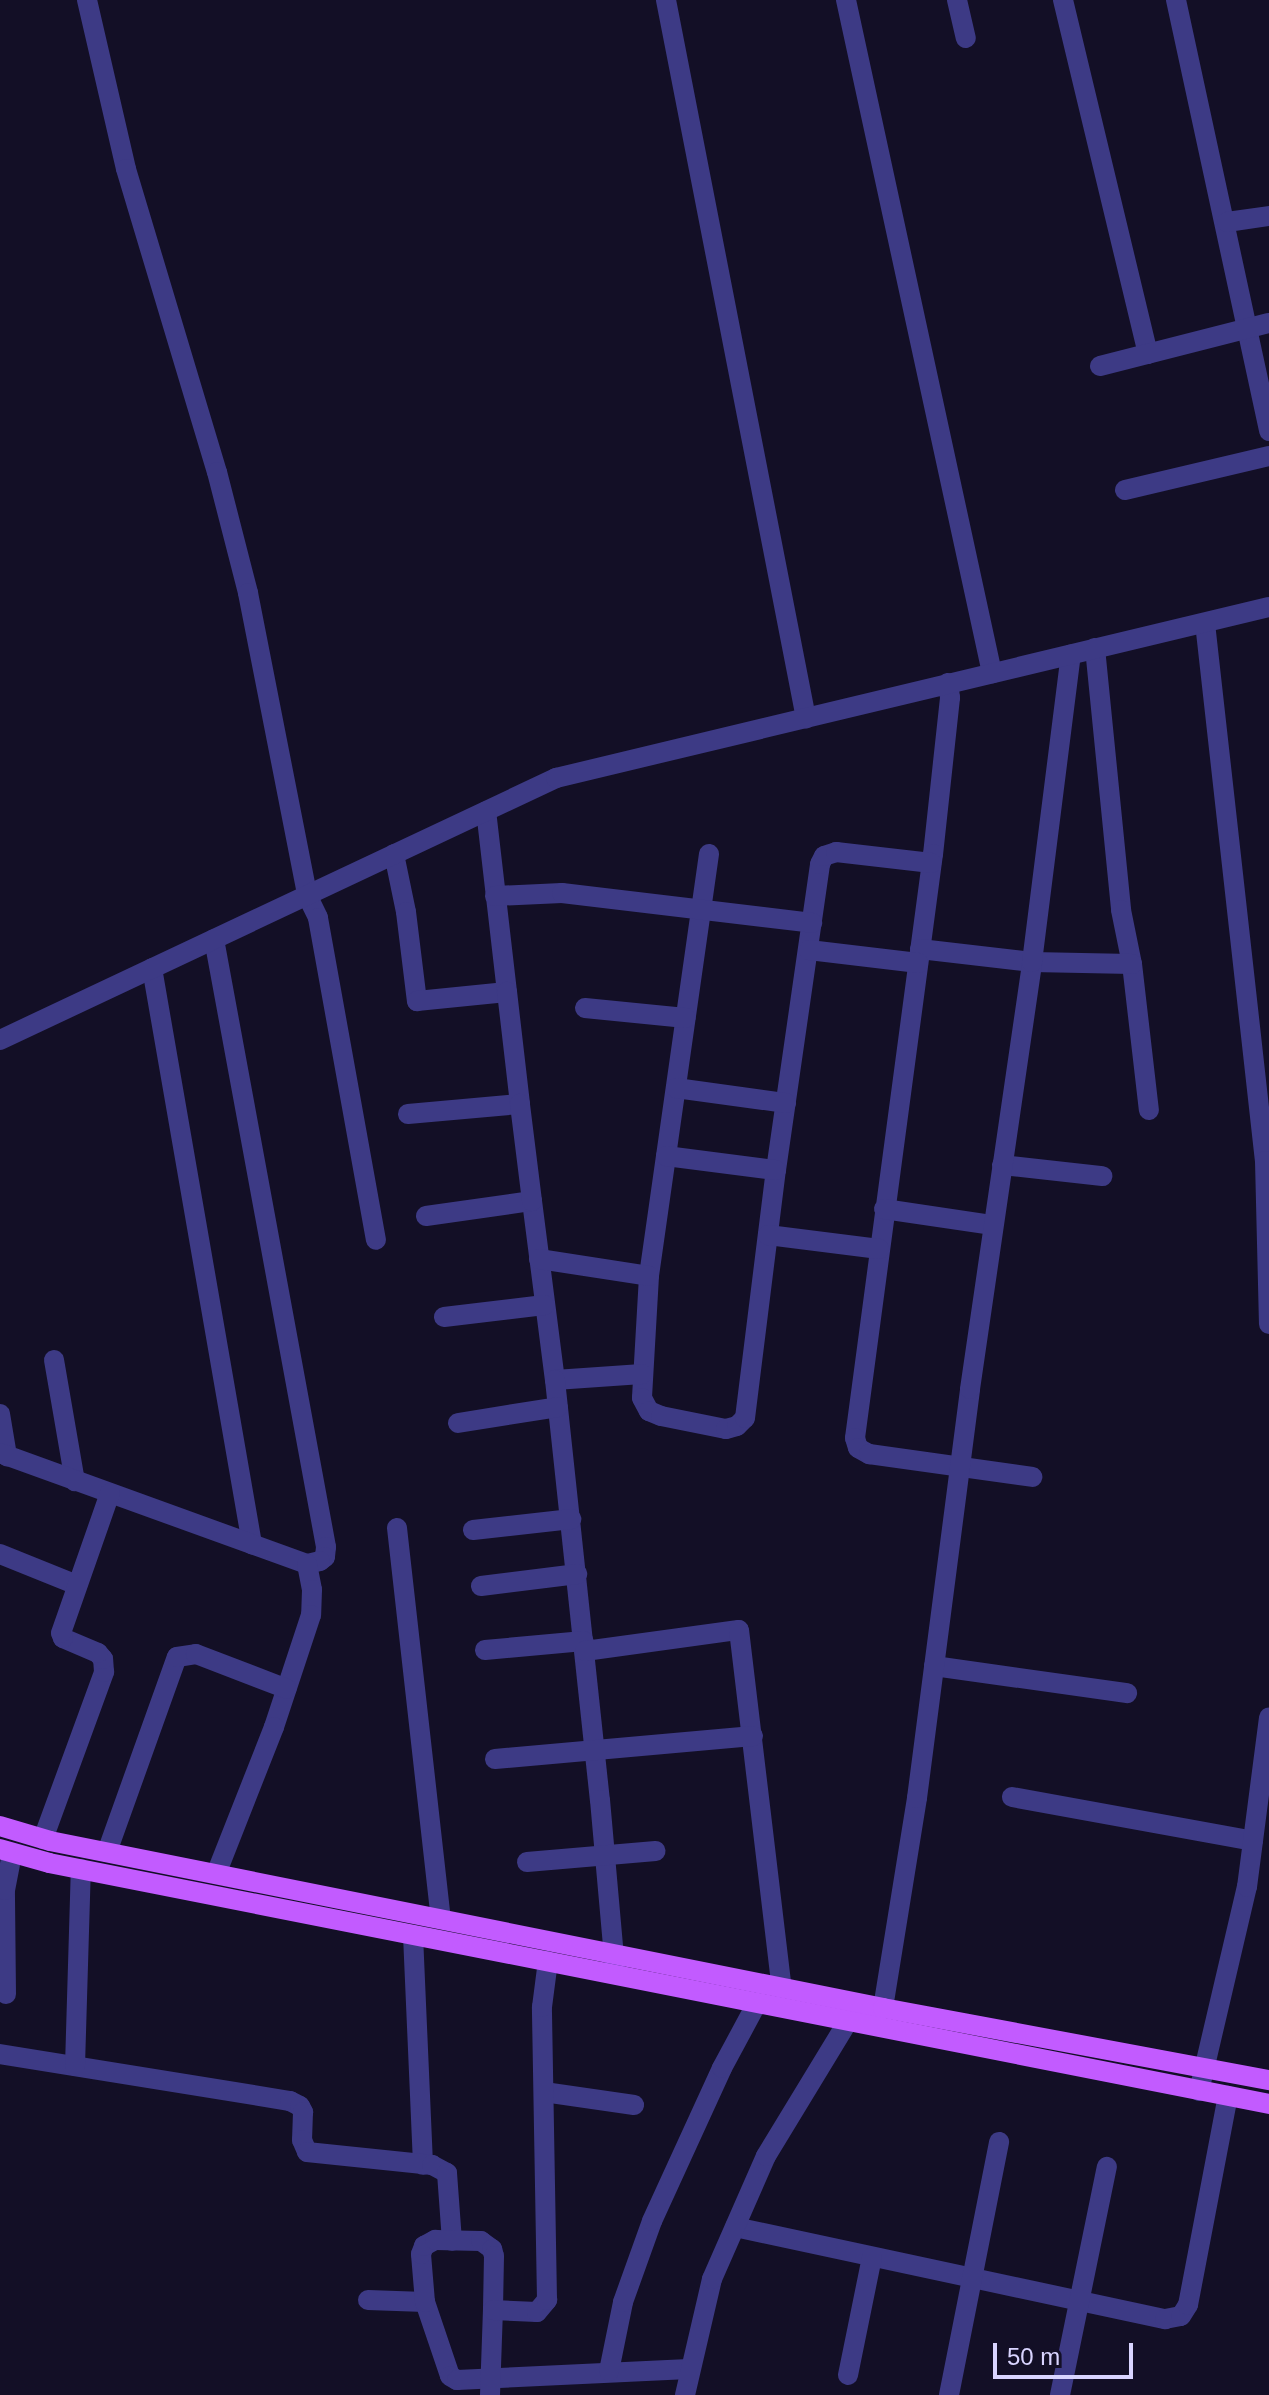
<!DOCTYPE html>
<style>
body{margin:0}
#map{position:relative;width:1269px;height:2395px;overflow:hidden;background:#130f26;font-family:Helvetica,sans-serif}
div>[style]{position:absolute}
.minor>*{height:20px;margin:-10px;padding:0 10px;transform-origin:10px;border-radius:10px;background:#3d3a85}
.tertiary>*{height:20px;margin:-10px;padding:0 10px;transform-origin:10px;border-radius:10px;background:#3d3a85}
.primary>*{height:20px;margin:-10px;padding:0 10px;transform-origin:10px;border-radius:10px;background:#c25bff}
span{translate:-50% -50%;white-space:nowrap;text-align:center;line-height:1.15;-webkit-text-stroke:6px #130f26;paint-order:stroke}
.scale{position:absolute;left:993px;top:2343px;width:140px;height:36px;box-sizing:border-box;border:4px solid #d9d4ff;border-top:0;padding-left:10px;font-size:24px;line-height:28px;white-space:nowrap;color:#d9d4ff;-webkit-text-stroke:6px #130f26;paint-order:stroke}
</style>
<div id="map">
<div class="minor">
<div style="left:87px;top:0;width:173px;rotate:77deg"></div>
<div style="left:126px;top:169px;width:316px;rotate:73.3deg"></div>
<div style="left:217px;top:472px;width:125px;rotate:75.6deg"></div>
<div style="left:248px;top:593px;width:308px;rotate:78.9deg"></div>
<div style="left:307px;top:895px;width:25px;rotate:64deg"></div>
<div style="left:318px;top:918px;width:327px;rotate:79.8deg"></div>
<div style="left:666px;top:0;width:732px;rotate:78.97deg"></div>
<div style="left:846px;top:0;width:689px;rotate:77.76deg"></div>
<div style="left:957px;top:0;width:39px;rotate:77deg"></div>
<div style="left:1063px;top:0;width:364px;rotate:76.5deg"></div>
<div style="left:1176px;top:0;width:441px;rotate:77.8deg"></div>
<div style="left:1227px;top:222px;width:42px;rotate:-8.1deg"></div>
<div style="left:1100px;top:366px;width:174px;rotate:-14.3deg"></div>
<div style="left:1125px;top:490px;width:148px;rotate:-13.3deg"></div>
<div style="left:1205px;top:623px;width:541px;rotate:83.64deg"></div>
<div style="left:1265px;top:1161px;width:163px;rotate:88.6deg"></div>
<div style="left:1095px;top:648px;width:263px;rotate:84.3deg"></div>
<div style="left:1121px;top:910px;width:55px;rotate:78.5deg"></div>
<div style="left:1132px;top:964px;width:147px;rotate:83.4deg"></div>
<div style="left:948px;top:683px;width:15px;rotate:82deg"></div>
<div style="left:950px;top:698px;width:157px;rotate:96.2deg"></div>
<div style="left:933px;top:854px;width:589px;rotate:97.61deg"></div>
<div style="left:855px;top:1438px;width:10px;rotate:73deg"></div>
<div style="left:858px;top:1448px;width:13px;rotate:29deg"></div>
<div style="left:869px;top:1454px;width:165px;rotate:8deg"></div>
<div style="left:394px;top:854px;width:59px;rotate:78.3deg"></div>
<div style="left:406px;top:912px;width:90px;rotate:83deg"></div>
<div style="left:417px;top:1001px;width:90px;rotate:-5.7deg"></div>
<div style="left:507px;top:992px;width:182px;rotate:-96.6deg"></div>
<div style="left:709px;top:854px;width:426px;rotate:98.1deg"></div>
<div style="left:649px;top:1276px;width:122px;rotate:93.3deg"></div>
<div style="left:642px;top:1398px;width:15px;rotate:62deg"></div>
<div style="left:649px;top:1411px;width:13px;rotate:23deg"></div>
<div style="left:661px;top:1416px;width:66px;rotate:11.3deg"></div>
<div style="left:726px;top:1429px;width:11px;rotate:-15deg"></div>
<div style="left:737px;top:1426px;width:11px;rotate:-45deg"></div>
<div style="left:745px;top:1418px;width:250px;rotate:-82.9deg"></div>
<div style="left:776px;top:1170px;width:309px;rotate:-81.8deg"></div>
<div style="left:820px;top:864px;width:9px;rotate:-63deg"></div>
<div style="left:824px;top:856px;width:13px;rotate:-18deg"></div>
<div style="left:836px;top:852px;width:96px;rotate:6.6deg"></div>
<div style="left:495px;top:896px;width:67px;rotate:-2.6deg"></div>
<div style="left:562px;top:893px;width:252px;rotate:6.8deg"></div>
<div style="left:214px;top:939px;width:618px;rotate:79.56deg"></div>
<div style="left:326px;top:1547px;width:10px;rotate:96deg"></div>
<div style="left:325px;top:1557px;width:6px;rotate:141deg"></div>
<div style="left:320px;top:1561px;width:13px;rotate:167deg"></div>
<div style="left:920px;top:949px;width:113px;rotate:6.6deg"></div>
<div style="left:1032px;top:962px;width:100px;rotate:1.1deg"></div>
<div style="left:809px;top:950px;width:110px;rotate:6.8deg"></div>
<div style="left:152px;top:968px;width:585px;rotate:80.15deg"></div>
<div style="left:585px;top:1008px;width:101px;rotate:5.7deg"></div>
<div style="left:676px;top:1088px;width:111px;rotate:7.8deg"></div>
<div style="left:408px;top:1114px;width:112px;rotate:-5.1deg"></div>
<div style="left:520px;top:1104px;width:113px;rotate:-96.6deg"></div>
<div style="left:666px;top:1156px;width:111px;rotate:7.3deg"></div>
<div style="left:1002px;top:1165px;width:101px;rotate:6.3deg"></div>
<div style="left:532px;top:1201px;width:180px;rotate:82.7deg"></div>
<div style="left:555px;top:1380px;width:87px;rotate:-3.9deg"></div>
<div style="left:884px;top:1209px;width:110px;rotate:8.4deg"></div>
<div style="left:426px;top:1216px;width:107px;rotate:-8.1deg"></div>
<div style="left:532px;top:1201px;width:98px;rotate:-97.1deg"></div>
<div style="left:768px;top:1235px;width:112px;rotate:7.2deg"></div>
<div style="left:539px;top:1259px;width:111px;rotate:8.8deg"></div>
<div style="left:444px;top:1317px;width:101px;rotate:-6.8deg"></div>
<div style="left:54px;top:1360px;width:123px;rotate:80.2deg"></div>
<div style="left:555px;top:1380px;width:422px;rotate:83.9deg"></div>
<div style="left:600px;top:1800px;width:170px;rotate:84.9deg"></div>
<div style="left:0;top:1414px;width:43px;rotate:80.5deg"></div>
<div style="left:458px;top:1423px;width:101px;rotate:-9.1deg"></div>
<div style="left:0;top:1453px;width:326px;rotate:19.9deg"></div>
<div style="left:307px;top:1564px;width:26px;rotate:79deg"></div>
<div style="left:312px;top:1590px;width:25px;rotate:92deg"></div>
<div style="left:311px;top:1615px;width:118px;rotate:108.3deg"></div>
<div style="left:274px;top:1727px;width:158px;rotate:111.5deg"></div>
<div style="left:397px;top:1528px;width:393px;rotate:83.6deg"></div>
<div style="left:473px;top:1530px;width:99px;rotate:-6.4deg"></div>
<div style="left:0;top:1554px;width:83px;rotate:21.9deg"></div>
<div style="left:481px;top:1586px;width:97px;rotate:-7.1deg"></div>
<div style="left:485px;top:1650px;width:99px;rotate:-5.2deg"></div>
<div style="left:585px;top:1651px;width:155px;rotate:-7.8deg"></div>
<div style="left:739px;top:1630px;width:361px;rotate:83.2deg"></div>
<div style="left:934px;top:1666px;width:195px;rotate:8deg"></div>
<div style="left:495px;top:1759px;width:259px;rotate:-5.1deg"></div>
<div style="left:1012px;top:1797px;width:245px;rotate:10.3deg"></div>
<div style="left:43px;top:1839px;width:178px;rotate:-69.9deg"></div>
<div style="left:104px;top:1672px;width:13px;rotate:-94deg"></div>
<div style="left:103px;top:1659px;width:8px;rotate:-130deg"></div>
<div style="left:98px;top:1653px;width:38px;rotate:-157deg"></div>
<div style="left:63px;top:1638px;width:5px;rotate:-112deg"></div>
<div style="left:61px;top:1633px;width:148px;rotate:-70.7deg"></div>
<div style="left:107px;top:1852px;width:207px;rotate:-70.3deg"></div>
<div style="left:177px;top:1657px;width:19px;rotate:-9deg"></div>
<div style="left:196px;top:1654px;width:97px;rotate:21deg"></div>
<div style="left:527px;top:1862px;width:129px;rotate:-4.9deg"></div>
<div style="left:413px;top:1935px;width:230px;rotate:87.5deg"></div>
<div style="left:6px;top:1994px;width:104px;rotate:-90.6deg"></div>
<div style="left:5px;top:1890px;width:37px;rotate:-79deg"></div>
<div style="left:883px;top:2008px;width:213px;rotate:-80.8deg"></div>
<div style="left:917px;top:1798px;width:412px;rotate:-82.6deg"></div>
<div style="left:970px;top:1389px;width:431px;rotate:-81.7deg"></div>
<div style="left:1032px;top:962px;width:310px;rotate:-82.8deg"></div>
<div style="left:0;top:2054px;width:294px;rotate:9.2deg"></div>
<div style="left:290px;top:2101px;width:11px;rotate:27deg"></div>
<div style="left:300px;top:2106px;width:7px;rotate:63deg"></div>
<div style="left:303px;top:2112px;width:28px;rotate:92deg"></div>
<div style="left:302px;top:2140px;width:13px;rotate:67deg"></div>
<div style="left:307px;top:2152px;width:126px;rotate:5.9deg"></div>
<div style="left:432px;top:2165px;width:17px;rotate:28deg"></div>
<div style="left:447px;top:2173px;width:68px;rotate:85.8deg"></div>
<div style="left:75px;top:2066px;width:197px;rotate:-88.3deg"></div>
<div style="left:1199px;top:2091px;width:210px;rotate:-76.8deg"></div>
<div style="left:1247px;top:1887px;width:171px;rotate:-82.6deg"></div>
<div style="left:544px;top:2092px;width:91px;rotate:8.2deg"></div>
<div style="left:735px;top:2227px;width:440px;rotate:12.1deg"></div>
<div style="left:1165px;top:2319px;width:16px;rotate:-11deg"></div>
<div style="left:1181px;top:2316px;width:13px;rotate:-58deg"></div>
<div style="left:1188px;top:2305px;width:213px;rotate:-79.2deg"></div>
<div style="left:368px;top:2300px;width:57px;rotate:2deg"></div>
<div style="left:425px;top:2302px;width:78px;rotate:71.3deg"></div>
<div style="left:450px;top:2376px;width:8px;rotate:30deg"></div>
<div style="left:457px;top:2380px;width:232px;rotate:-2.7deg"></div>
<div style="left:425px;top:2302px;width:48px;rotate:-94.8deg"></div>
<div style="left:421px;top:2254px;width:9px;rotate:-69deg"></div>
<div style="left:424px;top:2246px;width:13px;rotate:-29deg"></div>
<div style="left:435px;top:2240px;width:46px;rotate:1.2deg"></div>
<div style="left:481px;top:2241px;width:14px;rotate:36deg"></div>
<div style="left:492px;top:2249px;width:7px;rotate:74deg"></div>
<div style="left:494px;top:2256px;width:54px;rotate:91.1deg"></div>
<div style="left:609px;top:2371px;width:70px;rotate:-78.5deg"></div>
<div style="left:623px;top:2302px;width:86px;rotate:-70.3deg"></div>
<div style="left:652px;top:2221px;width:168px;rotate:-65.4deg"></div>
<div style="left:722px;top:2068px;width:74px;rotate:-61.7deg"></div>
<div style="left:848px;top:2375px;width:120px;rotate:-78.5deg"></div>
<div style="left:490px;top:2395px;width:85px;rotate:-88deg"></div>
<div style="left:493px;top:2310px;width:44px;rotate:2.6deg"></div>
<div style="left:537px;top:2312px;width:16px;rotate:-50deg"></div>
<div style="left:547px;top:2300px;width:293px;rotate:-91deg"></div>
<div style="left:542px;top:2007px;width:46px;rotate:-82.6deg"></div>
<div style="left:685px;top:2395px;width:119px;rotate:-76.9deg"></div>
<div style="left:712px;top:2279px;width:134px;rotate:-66.3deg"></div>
<div style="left:766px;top:2156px;width:158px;rotate:-58.7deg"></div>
<div style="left:949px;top:2395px;width:258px;rotate:-78.8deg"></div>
<div style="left:1060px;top:2395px;width:233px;rotate:-78.4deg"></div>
</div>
<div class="tertiary">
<div style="left:0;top:1040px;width:615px;rotate:-25.23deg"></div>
<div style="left:556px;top:778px;width:733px;rotate:-13.49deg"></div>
</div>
<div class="primary">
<div style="left:0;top:1826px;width:52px;rotate:16.7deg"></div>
<div style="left:50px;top:1841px;width:850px;rotate:11.34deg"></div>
<div style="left:883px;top:2008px;width:393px;rotate:10.6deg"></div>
<div style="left:0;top:1849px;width:51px;rotate:15.9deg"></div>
<div style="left:49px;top:1863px;width:1244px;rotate:11.17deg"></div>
</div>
<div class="scale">50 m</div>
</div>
